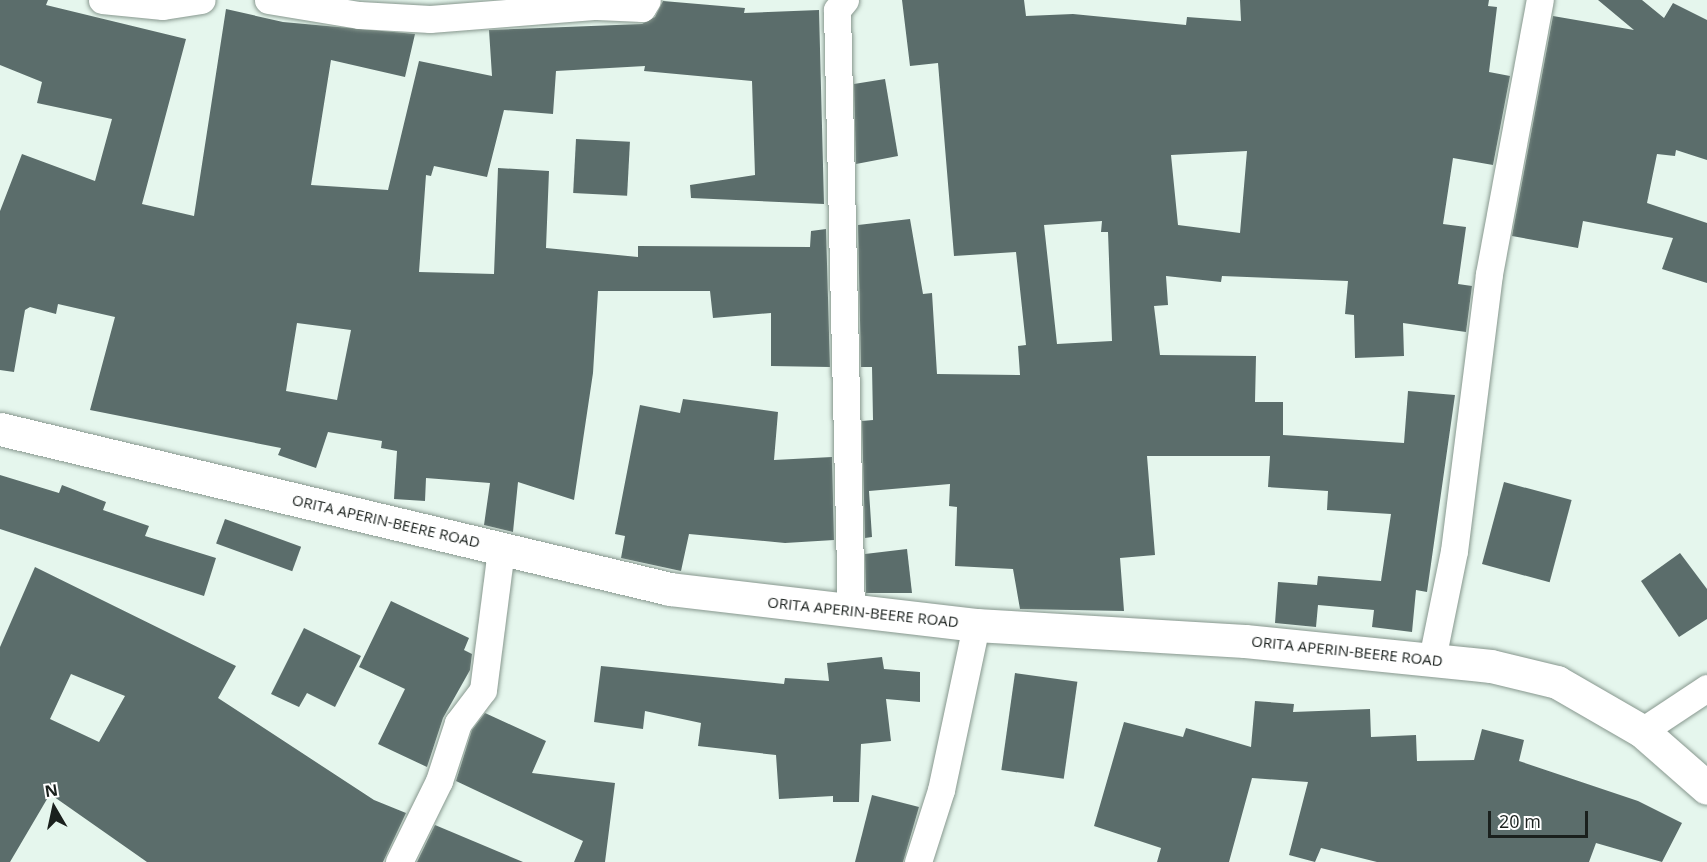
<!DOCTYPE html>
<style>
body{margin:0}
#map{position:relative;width:1707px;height:862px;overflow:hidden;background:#e5f6ed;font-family:"Open Sans",sans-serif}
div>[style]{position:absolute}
.building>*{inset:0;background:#5b6d6b;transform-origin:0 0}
.roads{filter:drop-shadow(0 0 2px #87978e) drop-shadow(0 0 2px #87978e)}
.minor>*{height:27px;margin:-13.5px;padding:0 13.5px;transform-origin:13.5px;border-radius:13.5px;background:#fff}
.secondary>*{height:33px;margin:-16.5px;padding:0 16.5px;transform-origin:16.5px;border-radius:16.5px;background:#fff}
span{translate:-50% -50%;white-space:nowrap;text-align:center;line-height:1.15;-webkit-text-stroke:5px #fff;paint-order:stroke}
.street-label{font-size:15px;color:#1a201d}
.north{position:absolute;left:24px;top:778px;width:60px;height:60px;-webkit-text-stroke:4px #fff;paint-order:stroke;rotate:351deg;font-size:16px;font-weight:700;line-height:24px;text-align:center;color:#1a201d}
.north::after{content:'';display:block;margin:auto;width:21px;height:27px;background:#1a201d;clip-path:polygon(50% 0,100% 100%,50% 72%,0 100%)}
.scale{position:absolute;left:1488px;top:811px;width:100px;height:27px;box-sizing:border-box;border:3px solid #1a201d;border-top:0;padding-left:8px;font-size:18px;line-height:21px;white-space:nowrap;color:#1a201d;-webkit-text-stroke:4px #fff;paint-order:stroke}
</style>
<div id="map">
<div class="building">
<div style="clip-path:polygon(evenodd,0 0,48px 0,46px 5px,186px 39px,142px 204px,194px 216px,226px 9px,283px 22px,415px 34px,405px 77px,331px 60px,311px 185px,388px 190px,419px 61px,492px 76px,489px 30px,642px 24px,655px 17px,663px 1px,745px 8px,744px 13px,819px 10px,824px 204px,691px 198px,690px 185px,755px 175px,752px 81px,644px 71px,645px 66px,556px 71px,553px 114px,504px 110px,487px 177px,434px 166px,431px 176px,426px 175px,419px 272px,494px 274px,498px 168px,549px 171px,546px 248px,638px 257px,638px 246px,810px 247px,811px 231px,826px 229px,830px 367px,771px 366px,771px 313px,713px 318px,710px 291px,598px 291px,593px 373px,574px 500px,518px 482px,513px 532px,484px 525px,490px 483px,426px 478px,425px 501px,394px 499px,397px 451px,381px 448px,382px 441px,328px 432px,316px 468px,278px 455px,281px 448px,90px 410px,115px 317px,58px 304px,56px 314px,30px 307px,25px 310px,14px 372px,0 370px,0 211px,22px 154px,95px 181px,112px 119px,37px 103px,42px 82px,0 65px,0 0,297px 323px,351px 330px,337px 400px,286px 391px,297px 323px)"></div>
<div style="clip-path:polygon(evenodd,902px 0,1024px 0,1026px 16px,1073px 14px,1186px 25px,1187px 17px,1241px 21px,1240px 0,1489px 0,1488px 6px,1497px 7px,1489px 72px,1510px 76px,1493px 165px,1453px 158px,1443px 224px,1466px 227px,1458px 284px,1472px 286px,1466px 332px,1403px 323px,1404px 356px,1355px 358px,1354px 315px,1345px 314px,1348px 281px,1222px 276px,1221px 282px,1166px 276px,1168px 305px,1154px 306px,1160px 355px,1256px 356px,1255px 402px,1283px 402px,1283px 435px,1404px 443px,1408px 391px,1455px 395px,1427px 592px,1416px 590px,1412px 632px,1372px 627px,1374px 610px,1318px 605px,1316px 627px,1275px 623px,1278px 582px,1317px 585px,1318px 576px,1381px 581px,1391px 514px,1327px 510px,1328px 491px,1268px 487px,1270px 456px,1147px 456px,1155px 555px,1120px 558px,1124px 611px,1020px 609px,1013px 569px,955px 566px,957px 507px,949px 506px,950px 484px,869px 491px,872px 537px,865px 538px,862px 421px,873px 420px,872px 367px,861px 367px,858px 225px,910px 219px,923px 294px,932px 293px,937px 374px,1020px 375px,1018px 346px,1026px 345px,1016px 252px,954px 256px,938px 63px,910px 66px,902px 0,1247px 151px,1240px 233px,1178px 225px,1171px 155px,1247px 151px,902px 0,1102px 221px,1101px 232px,1108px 232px,1112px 341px,1057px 344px,1044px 225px,1102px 221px)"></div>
<div style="clip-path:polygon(1598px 0,1642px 0,1664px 18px,1673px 3px,1707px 20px,1707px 160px,1676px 150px,1675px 156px,1657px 154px,1647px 203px,1707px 223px,1707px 283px,1662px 269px,1673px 238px,1583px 221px,1578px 248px,1512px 236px,1553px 16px,1634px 30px)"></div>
<div style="clip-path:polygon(885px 79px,898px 156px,856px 164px,854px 84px)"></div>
<div style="left:576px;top:139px;width:54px;height:54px;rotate:3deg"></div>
<div style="clip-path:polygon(683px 399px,778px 412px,774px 460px,832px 457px,834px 540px,785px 543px,689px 534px,681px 571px,621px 558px,625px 536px,615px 534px,640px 405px,680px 413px)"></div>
<div style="clip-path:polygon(0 475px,59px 493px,62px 485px,106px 502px,103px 510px,149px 526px,145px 536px,216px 558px,204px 596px,0 529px)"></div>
<div style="left:1504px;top:482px;width:70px;height:85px;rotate:15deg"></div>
<div style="left:225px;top:519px;width:81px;height:26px;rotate:20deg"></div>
<div style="clip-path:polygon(907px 549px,912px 593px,866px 593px,865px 554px)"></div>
<div style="clip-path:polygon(1680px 553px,1707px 589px,1707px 619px,1679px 637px,1641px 581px)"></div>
<div style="clip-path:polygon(evenodd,35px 567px,236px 666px,218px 698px,374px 800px,406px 813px,383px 862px,147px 862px,50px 794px,10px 862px,0 862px,0 647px,35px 567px,71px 674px,125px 696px,99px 742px,50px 719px,71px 674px)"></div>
<div style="clip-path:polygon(391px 601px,469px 638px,464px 650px,472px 654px,470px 670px,443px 718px,427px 767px,378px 744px,405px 689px,359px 667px)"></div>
<div style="clip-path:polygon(304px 628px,361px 656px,335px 707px,307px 693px,299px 707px,271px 694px)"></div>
<div style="clip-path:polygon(882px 657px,884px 669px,920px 672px,920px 702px,886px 699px,891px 741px,861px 744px,859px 802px,833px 802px,833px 796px,779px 799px,776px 755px,698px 746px,701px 723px,645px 711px,643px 729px,594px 722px,601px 666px,784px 684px,785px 678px,829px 681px,827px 663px)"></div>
<div style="left:1015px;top:673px;width:63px;height:98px;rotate:8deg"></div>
<div style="clip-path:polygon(1255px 701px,1294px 704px,1293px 712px,1370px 709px,1371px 737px,1416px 735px,1417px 761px,1474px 760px,1482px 729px,1524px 740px,1519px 761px,1638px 801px,1682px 823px,1662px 862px,1596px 843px,1589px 862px,1377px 862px,1321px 848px,1315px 862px,1289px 855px,1308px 782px,1252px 778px,1229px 862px,1157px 862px,1161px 848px,1094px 826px,1124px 722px,1183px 737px,1186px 728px,1251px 747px)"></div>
<div style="clip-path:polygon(485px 713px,546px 741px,532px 773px,615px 783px,605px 862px,574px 862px,583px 841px,456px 781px,472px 730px)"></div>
<div style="clip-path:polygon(872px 795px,919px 807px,903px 862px,855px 862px)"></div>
<div style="clip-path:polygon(435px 825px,523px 862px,417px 862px)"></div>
</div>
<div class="roads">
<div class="minor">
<div style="left:102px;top:0;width:61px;rotate:5.6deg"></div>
<div style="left:163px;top:6px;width:39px;rotate:-9deg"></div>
<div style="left:268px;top:0;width:92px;rotate:9.4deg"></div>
<div style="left:359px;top:15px;width:71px;rotate:3.2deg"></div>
<div style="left:430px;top:19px;width:167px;rotate:-4.5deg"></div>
<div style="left:596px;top:6px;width:46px;rotate:2.5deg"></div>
<div style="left:642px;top:8px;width:9px;rotate:-58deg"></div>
<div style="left:845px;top:0;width:13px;rotate:129deg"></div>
<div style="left:837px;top:10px;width:602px;rotate:88.67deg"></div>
<div style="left:1432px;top:659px;width:110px;rotate:-78.5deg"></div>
<div style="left:1454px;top:551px;width:279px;rotate:-82.8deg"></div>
<div style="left:1489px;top:274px;width:279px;rotate:-79.5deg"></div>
<div style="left:1642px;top:731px;width:78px;rotate:-33.5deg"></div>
<div style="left:399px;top:862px;width:90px;rotate:-63.7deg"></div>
<div style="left:439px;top:781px;width:61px;rotate:-71.9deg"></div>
<div style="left:458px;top:723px;width:41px;rotate:-52.9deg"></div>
<div style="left:483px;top:690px;width:142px;rotate:-82.7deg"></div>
<div style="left:918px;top:862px;width:76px;rotate:-72.3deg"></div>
<div style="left:941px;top:790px;width:169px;rotate:-78deg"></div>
</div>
<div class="secondary">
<div style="left:0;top:429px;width:689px;rotate:13.43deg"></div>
<div style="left:670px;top:589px;width:308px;rotate:6.7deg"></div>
<div style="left:976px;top:625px;width:269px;rotate:3.4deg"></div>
<div style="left:1245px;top:641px;width:247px;rotate:5.8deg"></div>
<div style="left:1491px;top:666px;width:68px;rotate:13.6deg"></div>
<div style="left:1557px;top:682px;width:98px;rotate:30deg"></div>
<div style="left:1642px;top:731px;width:86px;rotate:41.2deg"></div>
</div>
</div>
<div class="street-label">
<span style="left:386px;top:521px;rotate:13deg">ORITA APERIN-BEERE ROAD</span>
<span style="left:863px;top:612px;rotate:6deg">ORITA APERIN-BEERE ROAD</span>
<span style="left:1347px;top:651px;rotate:6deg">ORITA APERIN-BEERE ROAD</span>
</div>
<div class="north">N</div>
<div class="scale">20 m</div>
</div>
